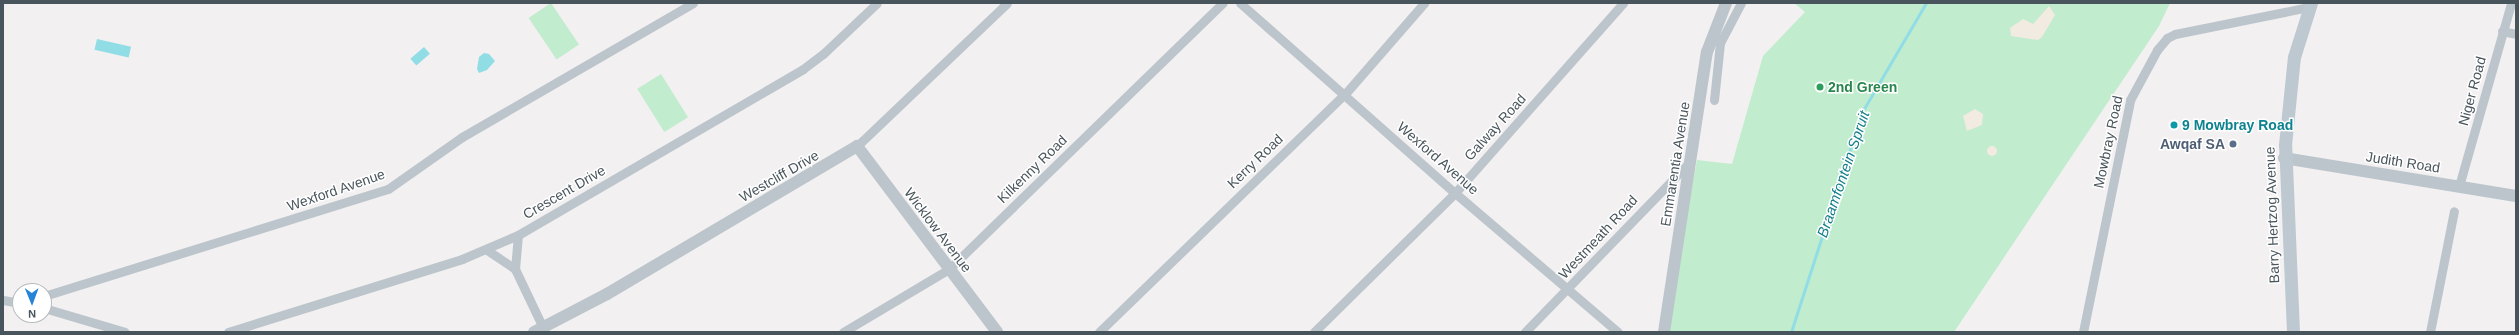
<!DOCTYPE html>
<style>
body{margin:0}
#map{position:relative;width:2519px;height:335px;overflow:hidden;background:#f2f0f0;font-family:Helvetica,sans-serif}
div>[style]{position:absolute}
.green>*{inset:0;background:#c1ecce;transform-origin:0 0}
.sand>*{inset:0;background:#f2ebe2}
.round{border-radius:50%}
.water>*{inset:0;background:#91dde6;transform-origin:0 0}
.stream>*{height:3px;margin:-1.5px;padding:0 1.5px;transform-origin:1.5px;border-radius:1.5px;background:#91dde6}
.minor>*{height:9px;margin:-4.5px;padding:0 4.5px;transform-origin:4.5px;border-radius:4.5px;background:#bcc5cc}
.tertiary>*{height:12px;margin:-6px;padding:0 6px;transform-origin:6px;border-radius:6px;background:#bcc5cc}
.secondary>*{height:13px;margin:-6.5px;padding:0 6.5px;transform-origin:6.5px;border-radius:6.5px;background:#bdc8d0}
.dots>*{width:11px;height:11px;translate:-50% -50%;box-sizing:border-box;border:2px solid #fff;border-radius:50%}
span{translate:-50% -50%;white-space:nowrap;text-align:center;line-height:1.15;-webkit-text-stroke:3px #fff;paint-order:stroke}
.leisure-label{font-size:14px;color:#27864d;font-weight:700}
.left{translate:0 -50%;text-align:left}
.street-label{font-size:14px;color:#49555c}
.culture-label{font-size:14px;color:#0d838f;font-weight:700}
.service-label{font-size:14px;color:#4e5e75;font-weight:700}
.right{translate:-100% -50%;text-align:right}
.water-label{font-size:15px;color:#157f8c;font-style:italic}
.frame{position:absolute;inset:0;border:4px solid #49555c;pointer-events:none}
.north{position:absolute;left:12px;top:283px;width:40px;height:40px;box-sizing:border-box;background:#fff;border:1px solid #b6bbbe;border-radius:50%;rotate:179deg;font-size:11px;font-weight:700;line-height:16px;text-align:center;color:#49555c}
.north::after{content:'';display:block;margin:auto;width:14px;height:18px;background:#2584d7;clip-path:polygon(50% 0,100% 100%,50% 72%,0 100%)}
</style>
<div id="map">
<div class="green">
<div style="left:551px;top:3px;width:50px;height:27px;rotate:56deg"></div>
<div style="clip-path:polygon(1794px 3px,2170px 3px,2159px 26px,1954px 332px,1665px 332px,1697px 160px,1732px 164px,1763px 56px,1805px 12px)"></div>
<div style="left:661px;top:74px;width:51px;height:28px;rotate:58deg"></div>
</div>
<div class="sand">
<div style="clip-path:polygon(2049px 6px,2055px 15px,2042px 37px,2038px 40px,2011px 36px,2010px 28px,2023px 19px,2033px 24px)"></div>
<div style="clip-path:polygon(1975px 109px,1983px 114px,1982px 125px,1967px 131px,1963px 116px)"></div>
<div class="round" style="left:1987px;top:146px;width:10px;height:10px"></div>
</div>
<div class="water">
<div style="left:97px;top:39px;width:35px;height:11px;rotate:13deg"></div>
<div style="left:424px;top:47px;width:9px;height:18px;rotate:49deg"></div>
<div style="clip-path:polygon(484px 53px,489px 54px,495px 61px,487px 70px,479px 73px,477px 69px,479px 57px)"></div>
</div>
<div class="stream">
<div style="left:1791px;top:332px;width:231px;rotate:-72.1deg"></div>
<div style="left:1862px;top:112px;width:126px;rotate:-59.6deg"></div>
</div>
<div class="minor">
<div style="left:1240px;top:3px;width:287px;rotate:41.5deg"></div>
<div style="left:1455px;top:193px;width:214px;rotate:40.5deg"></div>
<div style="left:2502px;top:31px;width:14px;rotate:12deg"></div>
<div style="left:1714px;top:100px;width:57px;rotate:-84deg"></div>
<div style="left:1720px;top:43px;width:45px;rotate:-62.3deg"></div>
<div style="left:857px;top:146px;width:207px;rotate:-43.6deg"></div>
<div style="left:2459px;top:186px;width:190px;rotate:-74.1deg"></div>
<div style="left:487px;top:250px;width:34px;rotate:34deg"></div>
<div style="left:515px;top:269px;width:70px;rotate:64.5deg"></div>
<div style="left:515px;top:269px;width:34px;rotate:-85deg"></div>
<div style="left:44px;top:296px;width:360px;rotate:-17.3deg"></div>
<div style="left:388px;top:189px;width:90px;rotate:-35.1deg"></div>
<div style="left:462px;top:137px;width:267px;rotate:-30.1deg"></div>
<div style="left:3px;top:300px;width:17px;rotate:10deg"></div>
<div style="left:44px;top:308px;width:84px;rotate:16.5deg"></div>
<div style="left:228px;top:332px;width:245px;rotate:-17.3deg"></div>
<div style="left:462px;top:259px;width:61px;rotate:-23.2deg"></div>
<div style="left:518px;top:235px;width:330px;rotate:-30.2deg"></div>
<div style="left:803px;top:69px;width:25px;rotate:-37deg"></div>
<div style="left:823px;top:54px;width:74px;rotate:-43.4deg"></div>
<div style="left:843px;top:332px;width:123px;rotate:-30.7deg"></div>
<div style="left:949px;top:269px;width:382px;rotate:-44.2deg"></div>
<div style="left:1099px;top:332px;width:342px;rotate:-44.1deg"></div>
<div style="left:1345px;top:94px;width:121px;rotate:-49deg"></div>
<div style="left:1314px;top:332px;width:198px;rotate:-44.6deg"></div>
<div style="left:1455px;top:193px;width:254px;rotate:-48.5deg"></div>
<div style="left:1525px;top:332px;width:238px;rotate:-45.9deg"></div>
<div style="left:2083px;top:332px;width:237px;rotate:-78.5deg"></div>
<div style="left:2130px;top:100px;width:57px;rotate:-61.6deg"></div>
<div style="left:2157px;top:50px;width:16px;rotate:-50deg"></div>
<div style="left:2167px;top:38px;width:9px;rotate:-27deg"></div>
<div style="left:2175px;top:34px;width:137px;rotate:-11.4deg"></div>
<div style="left:2430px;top:332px;width:123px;rotate:-78.8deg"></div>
</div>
<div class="tertiary">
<div style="left:2284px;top:158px;width:235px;rotate:9.3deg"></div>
<div style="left:534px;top:332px;width:82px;rotate:-27.5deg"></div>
<div style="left:607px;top:294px;width:291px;rotate:-30.6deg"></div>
<div style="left:857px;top:146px;width:233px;rotate:53deg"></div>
<div style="left:1664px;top:332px;width:283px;rotate:-81.3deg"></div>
<div style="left:1707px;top:52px;width:53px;rotate:-68.8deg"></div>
</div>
<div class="secondary">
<div style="left:2293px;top:332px;width:187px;rotate:-92.4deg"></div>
<div style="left:2285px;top:145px;width:88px;rotate:-84.2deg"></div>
<div style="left:2294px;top:57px;width:57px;rotate:-72.5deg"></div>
</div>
<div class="dots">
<div style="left:1820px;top:87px;background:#2e9e5b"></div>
<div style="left:2174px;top:125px;background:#0f9aa8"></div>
<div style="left:2233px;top:144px;background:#5c6f8a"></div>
</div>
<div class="leisure-label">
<span class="left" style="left:1828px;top:87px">2nd Green</span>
</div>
<div class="street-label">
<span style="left:2472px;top:91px;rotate:-75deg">Niger Road</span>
<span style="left:1495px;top:127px;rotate:-48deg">Galway Road</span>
<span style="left:2108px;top:142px;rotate:-78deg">Mowbray Road</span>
<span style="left:1438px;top:158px;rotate:41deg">Wexford Avenue</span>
<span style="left:1255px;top:161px;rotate:-44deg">Kerry Road</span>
<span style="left:2403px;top:162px;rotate:9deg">Judith Road</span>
<span style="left:1675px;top:164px;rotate:-81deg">Emmarentia Avenue</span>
<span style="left:1032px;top:169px;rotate:-44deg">Kilkenny Road</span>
<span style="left:779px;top:176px;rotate:-30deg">Westcliff Drive</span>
<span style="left:336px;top:190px;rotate:-19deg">Wexford Avenue</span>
<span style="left:564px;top:192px;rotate:-30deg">Crescent Drive</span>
<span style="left:2272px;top:215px;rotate:-92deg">Barry Hertzog Avenue</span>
<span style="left:938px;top:230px;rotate:53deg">Wicklow Avenue</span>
<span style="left:1598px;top:237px;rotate:-47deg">Westmeath Road</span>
</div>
<div class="culture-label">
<span class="left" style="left:2182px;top:125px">9 Mowbray Road</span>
</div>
<div class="service-label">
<span class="right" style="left:2225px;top:144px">Awqaf SA</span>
</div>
<div class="water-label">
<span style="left:1843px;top:174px;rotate:-71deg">Braamfontein Spruit</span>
</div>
<div class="frame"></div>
<div class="north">N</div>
</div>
